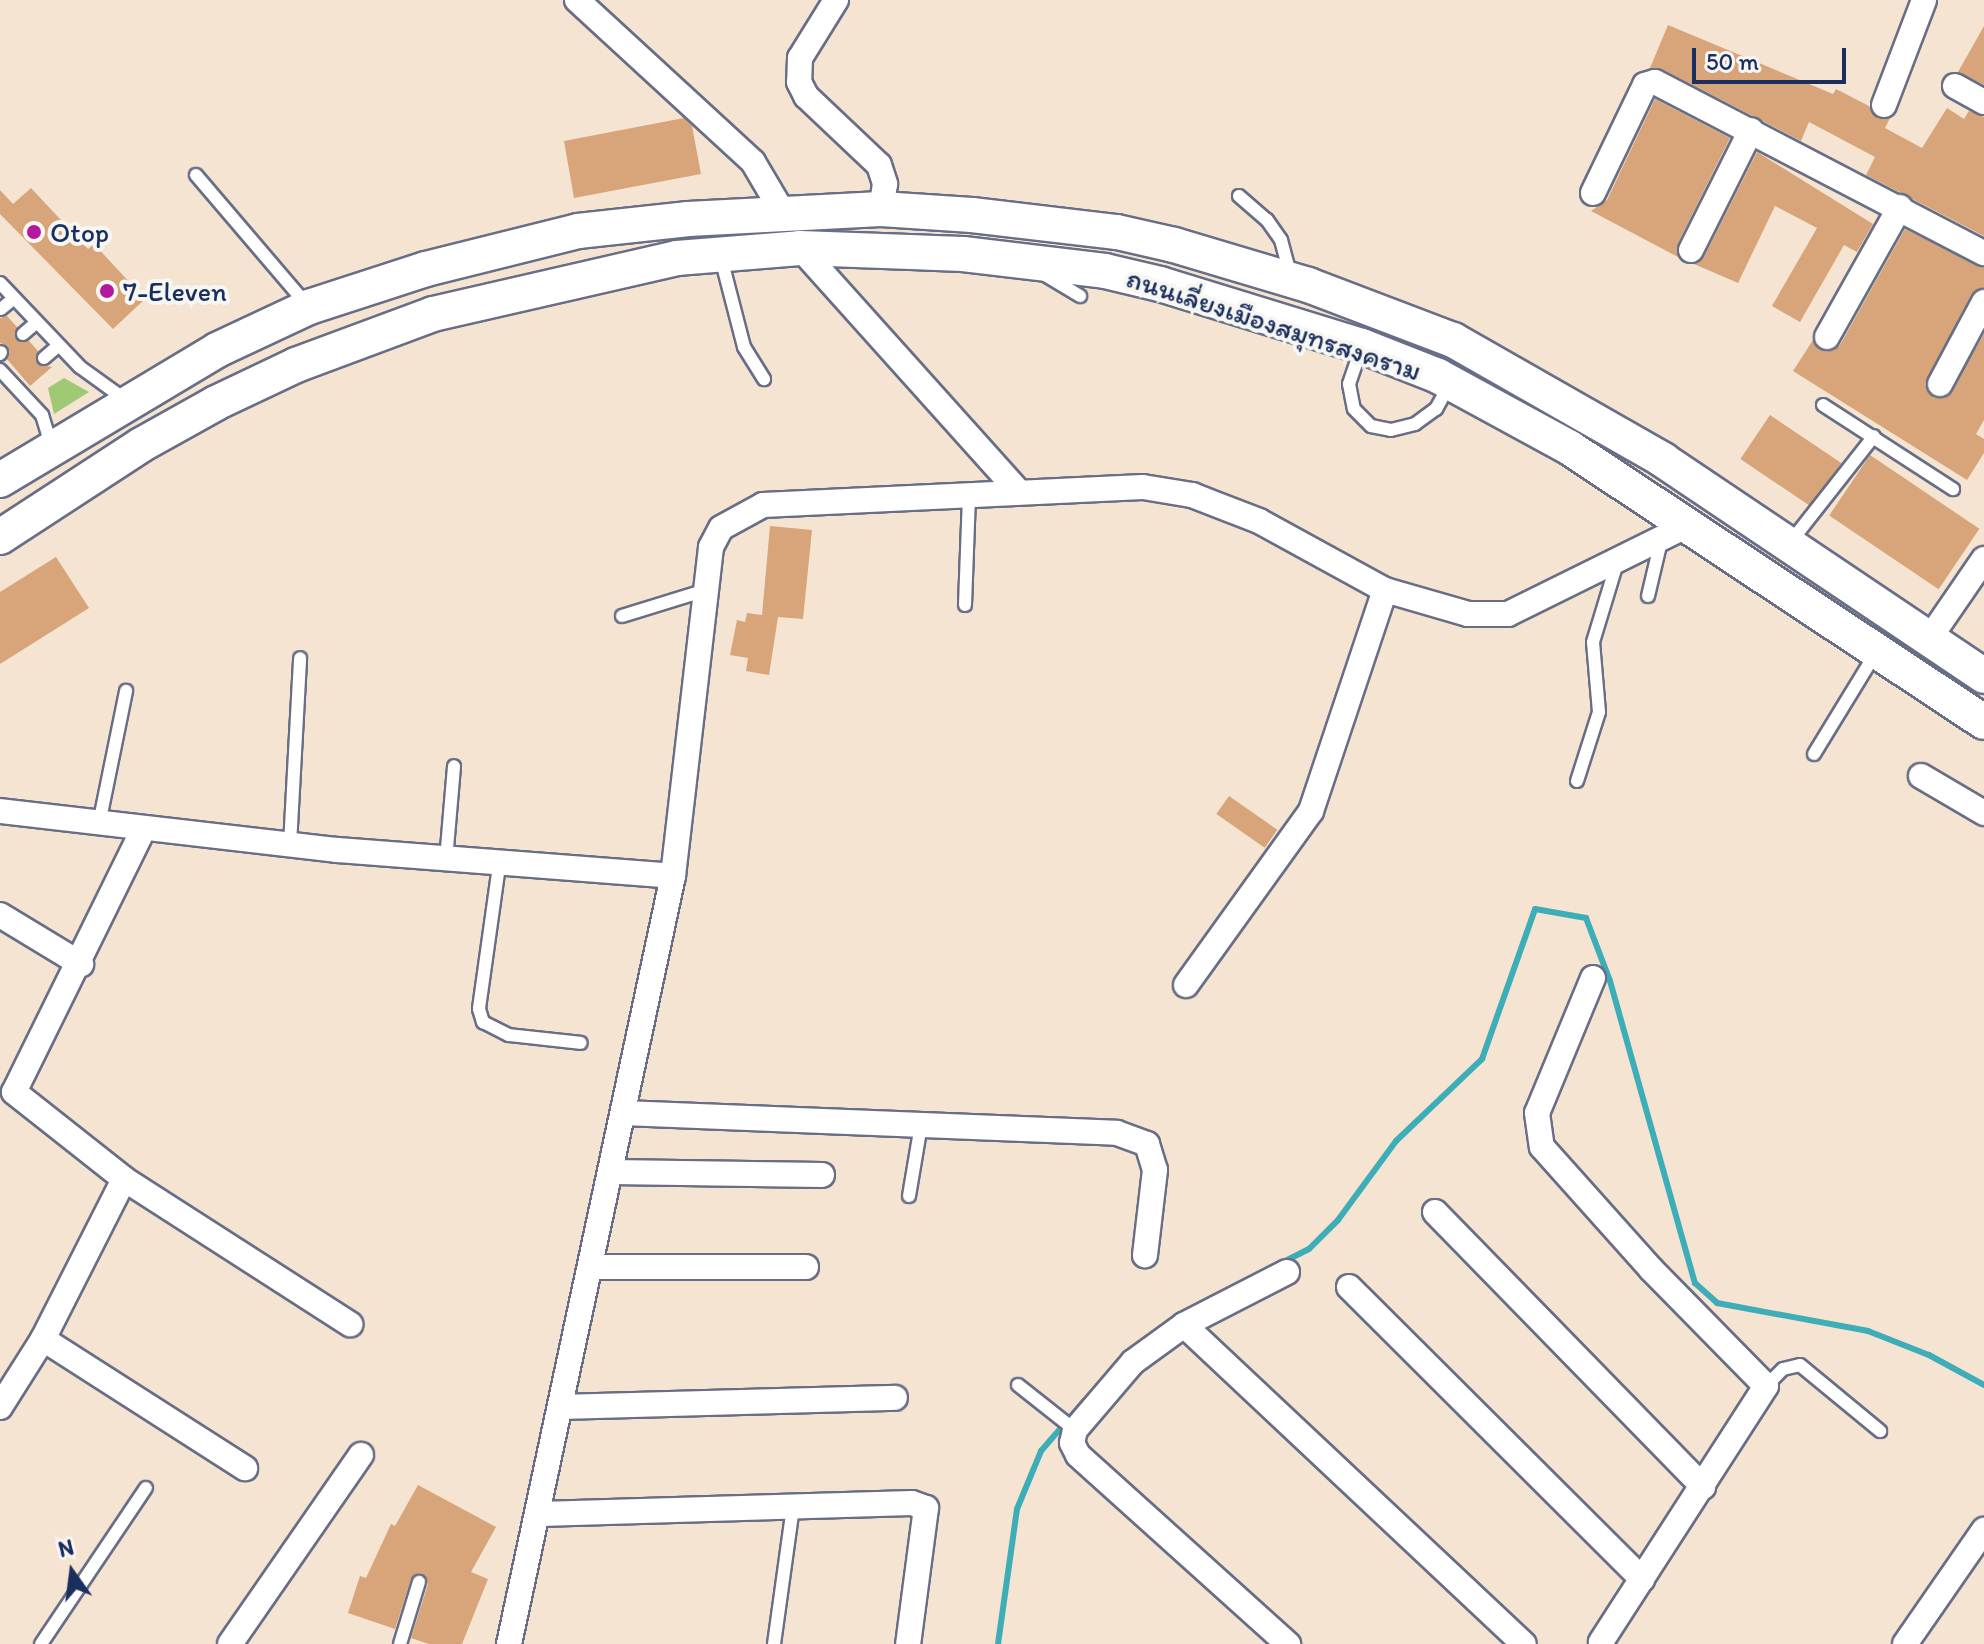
<!DOCTYPE html>
<meta charset="utf-8">
<style>
body{margin:0}
#map{position:relative;width:1984px;height:1644px;overflow:hidden;background:#f5e4d1;font-family:Itim,"Playpen Sans Thai",sans-serif}
div>[style]{position:absolute}
.green>*{inset:0;background:#9fc975}
.stream>*{height:6px;margin:-3px;padding:0 3px;transform-origin:3px;border-radius:3px;background:#3dadb8}
.building>*{inset:0;background:#d7a579;transform-origin:0 0}
.roads{filter:drop-shadow(2px 0 #676e86) drop-shadow(-2px 0 #676e86) drop-shadow(0 2px #676e86) drop-shadow(0 -2px #676e86)}
.lane>*{height:12px;margin:-6px;padding:0 6px;transform-origin:6px;border-radius:6px;background:#fff}
.street>*{height:24px;margin:-12px;padding:0 12px;transform-origin:12px;border-radius:12px;background:#fff}
.secondary>*{height:34px;margin:-17px;padding:0 17px;transform-origin:17px;border-radius:17px;background:#fff}
.dots>*{width:22px;height:22px;translate:-50% -50%;box-sizing:border-box;border:4px solid #f6f6f2;border-radius:50%}
span{translate:-50% -50%;white-space:nowrap;text-align:center;line-height:1.15;-webkit-text-stroke:8px #f6f6f2;paint-order:stroke}
.poi-label{font-size:28px;color:#1b2f5e}
.left{translate:0 -50%;text-align:left}
.street-label{font-size:28px;color:#1b2f5e}
.north{position:absolute;left:32px;top:1532px;width:80px;height:80px;-webkit-text-stroke:6px #f6f6f2;paint-order:stroke;rotate:346deg;font-size:22px;font-weight:700;line-height:32px;text-align:center;color:#1b2f5e}
.north::after{content:'';display:block;margin:auto;width:28px;height:36px;background:#1b2f5e;clip-path:polygon(50% 0,100% 100%,50% 72%,0 100%)}
.scale{position:absolute;left:1692px;top:48px;width:154px;height:36px;box-sizing:border-box;border:4px solid #1b2f5e;border-top:0;padding-left:10px;font-size:24px;line-height:28px;white-space:nowrap;color:#1b2f5e;-webkit-text-stroke:6px #f6f6f2;paint-order:stroke}
</style>
<div id="map">
<div class="green">
<div style="clip-path:polygon(64px 378px,89px 392px,54px 414px,48px 388px)"></div>
</div>
<div class="stream">
<div style="left:1200px;top:1304px;width:122px;rotate:-26.8deg"></div>
<div style="left:1309px;top:1249px;width:41px;rotate:-45deg"></div>
<div style="left:1338px;top:1220px;width:98px;rotate:-53.7deg"></div>
<div style="left:1396px;top:1141px;width:119px;rotate:-43.6deg"></div>
<div style="left:1482px;top:1059px;width:159px;rotate:-70.5deg"></div>
<div style="left:1535px;top:909px;width:52px;rotate:10deg"></div>
<div style="left:1586px;top:918px;width:67px;rotate:69.1deg"></div>
<div style="left:1610px;top:981px;width:314px;rotate:74.3deg"></div>
<div style="left:1695px;top:1283px;width:30px;rotate:42deg"></div>
<div style="left:1717px;top:1303px;width:154px;rotate:10.5deg"></div>
<div style="left:1868px;top:1331px;width:66px;rotate:21.5deg"></div>
<div style="left:1929px;top:1355px;width:63px;rotate:28.6deg"></div>
<div style="left:998px;top:1644px;width:136px;rotate:-82deg"></div>
<div style="left:1017px;top:1509px;width:63px;rotate:-67.5deg"></div>
<div style="left:1041px;top:1451px;width:67px;rotate:-49.2deg"></div>
</div>
<div class="building">
<div style="clip-path:polygon(1668px 25px,1833px 94px,1836px 89px,1869px 106px,1878px 119px,1890px 118px,1885px 128px,1922px 148px,1947px 108px,1964px 119px,1969px 111px,1984px 117px,1984px 236px,1866px 175px,1875px 157px,1809px 122px,1801px 141px,1662px 69px,1650px 68px)"></div>
<div style="clip-path:polygon(1984px 26px,1984px 85px,1958px 72px)"></div>
<div style="clip-path:polygon(1655px 99px,1730px 138px,1678px 243px,1678px 257px,1591px 211px,1607px 200px)"></div>
<div style="clip-path:polygon(684px 118px,692px 126px,701px 174px,574px 198px,564px 141px)"></div>
<div style="clip-path:polygon(1757px 152px,1873px 224px,1857px 252px,1844px 245px,1800px 322px,1772px 306px,1817px 228px,1775px 206px,1738px 283px,1694px 264px,1704px 257px)"></div>
<div style="clip-path:polygon(31px 188px,88px 249px,94px 244px,145px 299px,113px 329px,0 214px,0 190px,13px 204px)"></div>
<div style="clip-path:polygon(1905px 229px,1984px 268px,1984px 287px,1971px 295px,1925px 384px,1934px 398px,1948px 396px,1984px 334px,1984px 420px,1976px 434px,1984px 439px,1984px 453px,1967px 480px,1793px 371px,1813px 340px,1826px 352px,1840px 345px)"></div>
<div style="clip-path:polygon(7px 316px,17px 327px,17px 340px,29px 341px,38px 351px,38px 364px,52px 367px,30px 386px,7px 359px,8px 346px,0 343px,0 318px)"></div>
<div style="left:1770px;top:415px;width:86px;height:53px;rotate:34deg"></div>
<div style="left:1870px;top:455px;width:132px;height:73px;rotate:34deg"></div>
<div style="clip-path:polygon(770px 526px,812px 530px,803px 619px,778px 617px,769px 675px,746px 671px,748px 658px,730px 655px,737px 620px,745px 622px,747px 613px,762px 615px)"></div>
<div style="clip-path:polygon(56px 557px,89px 608px,0 664px,0 592px)"></div>
<div style="left:1229px;top:796px;width:59px;height:22px;rotate:35deg"></div>
<div style="clip-path:polygon(418px 1485px,496px 1527px,471px 1572px,488px 1579px,462px 1644px,429px 1644px,411px 1638px,428px 1584px,421px 1573px,411px 1579px,395px 1629px,348px 1613px,360px 1576px,366px 1578px,391px 1524px,395px 1526px)"></div>
</div>
<div class="roads">
<div class="lane">
<div style="left:196px;top:175px;width:170px;rotate:49.5deg"></div>
<div style="left:1239px;top:196px;width:37px;rotate:41deg"></div>
<div style="left:1267px;top:220px;width:24px;rotate:55deg"></div>
<div style="left:1281px;top:240px;width:35px;rotate:75deg"></div>
<div style="left:721px;top:258px;width:92px;rotate:75.5deg"></div>
<div style="left:744px;top:347px;width:38px;rotate:58deg"></div>
<div style="left:1045px;top:275px;width:41px;rotate:31deg"></div>
<div style="left:0;top:283px;width:116px;rotate:46.4deg"></div>
<div style="left:80px;top:367px;width:57px;rotate:35.7deg"></div>
<div style="left:1px;top:309px;width:17px;rotate:-40deg"></div>
<div style="left:23px;top:334px;width:18px;rotate:-41deg"></div>
<div style="left:1361px;top:349px;width:37px;rotate:109deg"></div>
<div style="left:1349px;top:384px;width:25px;rotate:79deg"></div>
<div style="left:1354px;top:409px;width:24px;rotate:45deg"></div>
<div style="left:1371px;top:426px;width:20px;rotate:11deg"></div>
<div style="left:1391px;top:430px;width:25px;rotate:-14deg"></div>
<div style="left:1415px;top:424px;width:26px;rotate:-36deg"></div>
<div style="left:1436px;top:409px;width:29px;rotate:-61deg"></div>
<div style="left:0;top:354px;width:2px;rotate:-63deg"></div>
<div style="left:44px;top:358px;width:18px;rotate:-41deg"></div>
<div style="left:0;top:370px;width:62px;rotate:47deg"></div>
<div style="left:42px;top:415px;width:34px;rotate:73deg"></div>
<div style="left:1823px;top:405px;width:155px;rotate:32.9deg"></div>
<div style="left:1789px;top:544px;width:137px;rotate:-51.8deg"></div>
<div style="left:1648px;top:596px;width:57px;rotate:-76.7deg"></div>
<div style="left:965px;top:605px;width:110px;rotate:-87.9deg"></div>
<div style="left:622px;top:616px;width:88px;rotate:-17.2deg"></div>
<div style="left:1814px;top:754px;width:117px;rotate:-58.6deg"></div>
<div style="left:1577px;top:781px;width:72px;rotate:-72.3deg"></div>
<div style="left:1599px;top:712px;width:70px;rotate:-94.9deg"></div>
<div style="left:1593px;top:642px;width:83px;rotate:-73.1deg"></div>
<div style="left:99px;top:824px;width:136px;rotate:-78.5deg"></div>
<div style="left:290px;top:845px;width:187px;rotate:-86.9deg"></div>
<div style="left:446px;top:860px;width:94px;rotate:-85.1deg"></div>
<div style="left:499px;top:866px;width:144px;rotate:98deg"></div>
<div style="left:479px;top:1009px;width:14px;rotate:73deg"></div>
<div style="left:483px;top:1022px;width:29px;rotate:27deg"></div>
<div style="left:509px;top:1035px;width:72px;rotate:6.3deg"></div>
<div style="left:909px;top:1196px;width:72px;rotate:-80.4deg"></div>
<div style="left:1018px;top:1385px;width:73px;rotate:38.3deg"></div>
<div style="left:1766px;top:1386px;width:24px;rotate:-45deg"></div>
<div style="left:1783px;top:1369px;width:17px;rotate:-13deg"></div>
<div style="left:1800px;top:1365px;width:104px;rotate:39.5deg"></div>
<div style="left:41px;top:1644px;width:188px;rotate:-56.1deg"></div>
<div style="left:400px;top:1644px;width:65px;rotate:-73deg"></div>
<div style="left:774px;top:1644px;width:138px;rotate:-82.1deg"></div>
</div>
<div class="street">
<div style="left:577px;top:0;width:239px;rotate:42.6deg"></div>
<div style="left:753px;top:162px;width:57px;rotate:59.4deg"></div>
<div style="left:836px;top:0;width:68px;rotate:121.8deg"></div>
<div style="left:800px;top:58px;width:24px;rotate:92deg"></div>
<div style="left:799px;top:82px;width:16px;rotate:63deg"></div>
<div style="left:806px;top:96px;width:100px;rotate:43.4deg"></div>
<div style="left:879px;top:165px;width:20px;rotate:72deg"></div>
<div style="left:885px;top:184px;width:25px;rotate:99deg"></div>
<div style="left:1955px;top:86px;width:33px;rotate:29deg"></div>
<div style="left:1884px;top:105px;width:112px;rotate:-69.1deg"></div>
<div style="left:1593px;top:193px;width:120px;rotate:-64.3deg"></div>
<div style="left:1645px;top:85px;width:10px;rotate:-17deg"></div>
<div style="left:1655px;top:82px;width:371px;rotate:27.5deg"></div>
<div style="left:800px;top:248px;width:328px;rotate:48.1deg"></div>
<div style="left:1691px;top:250px;width:134px;rotate:-63.4deg"></div>
<div style="left:1827px;top:337px;width:149px;rotate:-60.7deg"></div>
<div style="left:1940px;top:384px;width:93px;rotate:-61.8deg"></div>
<div style="left:1929px;top:639px;width:97px;rotate:-55.5deg"></div>
<div style="left:1921px;top:776px;width:73px;rotate:30.4deg"></div>
<div style="left:0;top:811px;width:339px;rotate:6.6deg"></div>
<div style="left:337px;top:850px;width:337px;rotate:4.4deg"></div>
<div style="left:143px;top:830px;width:292px;rotate:116.2deg"></div>
<div style="left:14px;top:1092px;width:140px;rotate:38.3deg"></div>
<div style="left:124px;top:1179px;width:269px;rotate:32.7deg"></div>
<div style="left:0;top:915px;width:95px;rotate:31.2deg"></div>
<div style="left:1593px;top:978px;width:146px;rotate:112.5deg"></div>
<div style="left:1537px;top:1113px;width:34px;rotate:82deg"></div>
<div style="left:1542px;top:1147px;width:164px;rotate:48.2deg"></div>
<div style="left:1651px;top:1269px;width:164px;rotate:45.5deg"></div>
<div style="left:1766px;top:1386px;width:305px;rotate:122.8deg"></div>
<div style="left:1186px;top:985px;width:214px;rotate:-54.3deg"></div>
<div style="left:1311px;top:811px;width:233px;rotate:-71.5deg"></div>
<div style="left:623px;top:1113px;width:494px;rotate:2.3deg"></div>
<div style="left:1117px;top:1133px;width:32px;rotate:20deg"></div>
<div style="left:1147px;top:1144px;width:27px;rotate:73deg"></div>
<div style="left:1155px;top:1170px;width:86px;rotate:96.7deg"></div>
<div style="left:611px;top:1172px;width:211px;rotate:0.8deg"></div>
<div style="left:1435px;top:1212px;width:384px;rotate:45.7deg"></div>
<div style="left:591px;top:1267px;width:215px"></div>
<div style="left:1287px;top:1272px;width:116px;rotate:152.8deg"></div>
<div style="left:1184px;top:1325px;width:63px;rotate:144deg"></div>
<div style="left:1133px;top:1362px;width:89px;rotate:130.5deg"></div>
<div style="left:1075px;top:1430px;width:13px;rotate:103deg"></div>
<div style="left:1072px;top:1443px;width:13px;rotate:63deg"></div>
<div style="left:1078px;top:1455px;width:283px;rotate:42deg"></div>
<div style="left:1349px;top:1287px;width:414px;rotate:44.9deg"></div>
<div style="left:1184px;top:1325px;width:466px;rotate:43.2deg"></div>
<div style="left:43px;top:1339px;width:240px;rotate:32.6deg"></div>
<div style="left:0;top:1407px;width:80px;rotate:-57.7deg"></div>
<div style="left:43px;top:1339px;width:179px;rotate:-63.1deg"></div>
<div style="left:563px;top:1407px;width:332px;rotate:-1.6deg"></div>
<div style="left:540px;top:1514px;width:372px;rotate:-1.7deg"></div>
<div style="left:912px;top:1503px;width:15px;rotate:20deg"></div>
<div style="left:926px;top:1508px;width:137px;rotate:97.5deg"></div>
<div style="left:230px;top:1644px;width:230px;rotate:-55.3deg"></div>
<div style="left:509px;top:1644px;width:785px;rotate:-77.95deg"></div>
<div style="left:673px;top:876px;width:331px;rotate:-83.4deg"></div>
<div style="left:711px;top:547px;width:21px;rotate:-62deg"></div>
<div style="left:721px;top:528px;width:48px;rotate:-28.7deg"></div>
<div style="left:763px;top:505px;width:380px;rotate:-2.7deg"></div>
<div style="left:1143px;top:487px;width:50px;rotate:9.3deg"></div>
<div style="left:1192px;top:495px;width:72px;rotate:21.2deg"></div>
<div style="left:1259px;top:521px;width:144px;rotate:28.7deg"></div>
<div style="left:1385px;top:590px;width:86px;rotate:16.1deg"></div>
<div style="left:1468px;top:614px;width:40px"></div>
<div style="left:1508px;top:614px;width:201px;rotate:-26.3deg"></div>
<div style="left:1905px;top:1644px;width:139px;rotate:-55.3deg"></div>
</div>
<div class="secondary">
<div style="left:0;top:480px;width:253px;rotate:-30.9deg"></div>
<div style="left:217px;top:350px;width:102px;rotate:-25.1deg"></div>
<div style="left:309px;top:307px;width:123px;rotate:-18deg"></div>
<div style="left:426px;top:269px;width:157px;rotate:-14deg"></div>
<div style="left:578px;top:231px;width:111px;rotate:-6.2deg"></div>
<div style="left:688px;top:219px;width:193px;rotate:-3deg"></div>
<div style="left:881px;top:209px;width:91px;rotate:3.8deg"></div>
<div style="left:972px;top:215px;width:146px;rotate:6.7deg"></div>
<div style="left:1117px;top:232px;width:58px;rotate:12.8deg"></div>
<div style="left:1174px;top:245px;width:140px;rotate:16.6deg"></div>
<div style="left:1308px;top:285px;width:155px;rotate:20.8deg"></div>
<div style="left:1453px;top:340px;width:242px;rotate:29.7deg"></div>
<div style="left:1663px;top:460px;width:387px;rotate:33.9deg"></div>
<div style="left:0;top:537px;width:168px;rotate:-33.1deg"></div>
<div style="left:141px;top:445px;width:86px;rotate:-29.2deg"></div>
<div style="left:216px;top:403px;width:89px;rotate:-25.4deg"></div>
<div style="left:296px;top:365px;width:146px;rotate:-20.4deg"></div>
<div style="left:433px;top:314px;width:250px;rotate:-12.9deg"></div>
<div style="left:677px;top:258px;width:123px;rotate:-4.6deg"></div>
<div style="left:800px;top:248px;width:163px;rotate:2.1deg"></div>
<div style="left:963px;top:254px;width:143px;rotate:6.8deg"></div>
<div style="left:1105px;top:271px;width:57px;rotate:13.3deg"></div>
<div style="left:1160px;top:284px;width:211px;rotate:17.1deg"></div>
<div style="left:1362px;top:346px;width:82px;rotate:21.5deg"></div>
<div style="left:1438px;top:376px;width:150px;rotate:28.6deg"></div>
<div style="left:1570px;top:448px;width:496px;rotate:33.5deg"></div>
</div>
</div>
<div class="dots">
<div style="left:34px;top:232px;background:#b5179e"></div>
<div style="left:107px;top:291px;background:#b5179e"></div>
</div>
<div class="poi-label">
<span class="left" style="left:50px;top:232px">Otop</span>
<span class="left" style="left:123px;top:291px">7-Eleven</span>
</div>
<div class="street-label">
<span style="left:1274px;top:324px;rotate:18deg">ถนนเลี่ยงเมืองสมุทรสงคราม</span>
</div>
<div class="north">N</div>
<div class="scale">50 m</div>
</div>
